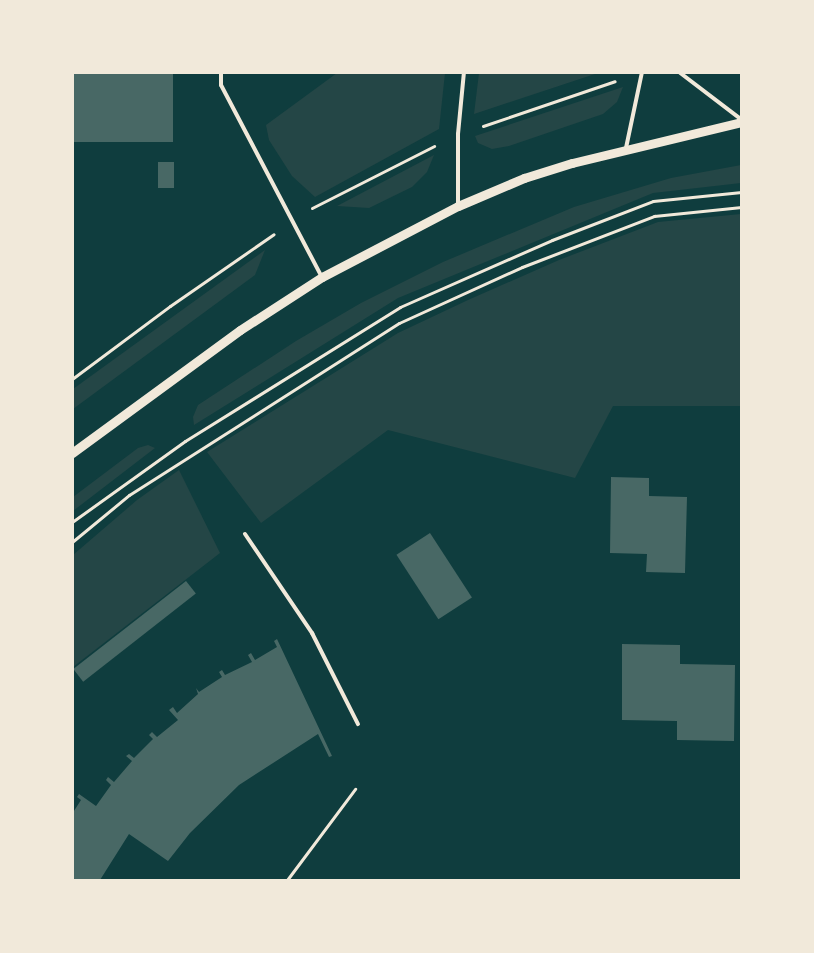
<!DOCTYPE html>
<style>
body{margin:0}
#map{position:relative;width:814px;height:953px;overflow:hidden;background:#0f3d3e;font-family:"Archivo Narrow",sans-serif}
div>[style]{position:absolute}
.green>*{inset:0;background:#244646}
.building>*{inset:0;background:#486865;transform-origin:0 0}
.path>*{height:3px;margin:-1.5px;padding:0 1.5px;transform-origin:1.5px;border-radius:1.5px;background:#f1e9da}
.service>*{height:4px;margin:-2px;padding:0 2px;transform-origin:2px;border-radius:2px;background:#f1e9da}
.tertiary>*{height:9px;margin:-4.5px;padding:0 4.5px;transform-origin:4.5px;border-radius:4.5px;background:#f1e9da}
span{translate:-50% -50%;white-space:nowrap;text-align:center;line-height:1.15;-webkit-text-stroke:4.5px #f1e9da;paint-order:stroke}
.frame{position:absolute;inset:0;border:74px solid #f1e9da;pointer-events:none}
</style>
<div id="map">
<div class="green">
<div style="clip-path:polygon(337px 73px,445px 73px,439px 129px,315px 197px,292px 176px,269px 140px,266px 125px)"></div>
<div style="clip-path:polygon(479px 73px,479px 72px,598px 73px,474px 114px)"></div>
<div style="clip-path:polygon(623px 87px,617px 102px,603px 114px,509px 146px,492px 149px,478px 143px,475px 136px)"></div>
<div style="clip-path:polygon(434px 155px,427px 172px,412px 187px,369px 208px,337px 206px)"></div>
<div style="clip-path:polygon(741px 165px,741px 183px,653px 193px,398px 298px,194px 425px,193px 417px,198px 405px,296px 341px,361px 303px,443px 262px,574px 207px,671px 178px)"></div>
<div style="clip-path:polygon(741px 214px,741px 406px,613px 406px,575px 478px,388px 430px,261px 523px,207px 452px,398px 333px,468px 300px,559px 260px,658px 222px)"></div>
<div style="clip-path:polygon(265px 250px,255px 275px,73px 409px,73px 389px)"></div>
<div style="clip-path:polygon(148px 445px,155px 448px,73px 511px,73px 497px,138px 448px)"></div>
<div style="clip-path:polygon(179px 470px,220px 553px,73px 667px,73px 555px,137px 500px)"></div>
</div>
<div class="building">
<div style="left:72px;top:72px;width:101px;height:70px"></div>
<div style="left:158px;top:162px;width:16px;height:26px"></div>
<div style="clip-path:polygon(611px 477px,649px 478px,649px 496px,687px 497px,685px 573px,646px 572px,647px 554px,610px 553px)"></div>
<div style="left:430px;top:533px;width:77px;height:40px;rotate:57deg"></div>
<div style="left:186px;top:581px;width:16px;height:143px;rotate:52deg"></div>
<div style="clip-path:polygon(277px 639px,332px 756px,329px 757px,318px 734px,239px 785px,190px 833px,168px 861px,129px 834px,100px 880px,72px 880px,72px 814px,81px 800px,77px 797px,79px 794px,96px 806px,111px 785px,106px 780px,108px 777px,114px 782px,132px 761px,126px 756px,129px 754px,134px 758px,153px 739px,149px 735px,152px 732px,157px 737px,178px 720px,169px 710px,173px 707px,177px 713px,198px 694px,196px 688px,199px 692px,222px 677px,219px 672px,222px 670px,225px 675px,252px 662px,248px 655px,251px 653px,255px 660px,277px 647px,274px 641px)"></div>
<div style="clip-path:polygon(622px 644px,680px 645px,680px 664px,735px 665px,734px 741px,677px 740px,677px 721px,622px 720px)"></div>
</div>
<div class="path">
<div style="left:483px;top:126px;width:139px;rotate:-18.8deg"></div>
<div style="left:312px;top:208px;width:137px;rotate:-26.9deg"></div>
<div style="left:72px;top:379px;width:122px;rotate:-36.7deg"></div>
<div style="left:170px;top:306px;width:126px;rotate:-34.7deg"></div>
<div style="left:72px;top:522px;width:139px;rotate:-35.6deg"></div>
<div style="left:185px;top:441px;width:253px;rotate:-31.9deg"></div>
<div style="left:400px;top:307px;width:166px;rotate:-23.8deg"></div>
<div style="left:552px;top:240px;width:108px;rotate:-21.1deg"></div>
<div style="left:653px;top:201px;width:89px;rotate:-5.8deg"></div>
<div style="left:72px;top:542px;width:74px;rotate:-39.5deg"></div>
<div style="left:129px;top:495px;width:320px;rotate:-32.5deg"></div>
<div style="left:399px;top:323px;width:135px;rotate:-24.5deg"></div>
<div style="left:522px;top:267px;width:142px;rotate:-21.1deg"></div>
<div style="left:654px;top:216px;width:88px;rotate:-5.8deg"></div>
<div style="left:287px;top:880px;width:114px;rotate:-53.2deg"></div>
</div>
<div class="service">
<div style="left:221px;top:72px;width:13px;rotate:90deg"></div>
<div style="left:221px;top:85px;width:217px;rotate:62.3deg"></div>
<div style="left:679px;top:72px;width:79px;rotate:37.3deg"></div>
<div style="left:626px;top:148px;width:78px;rotate:-78.1deg"></div>
<div style="left:458px;top:205px;width:71px;rotate:-90deg"></div>
<div style="left:458px;top:134px;width:62px;rotate:-84.5deg"></div>
<div style="left:245px;top:534px;width:120px;rotate:55.9deg"></div>
<div style="left:312px;top:633px;width:102px;rotate:63.2deg"></div>
</div>
<div class="tertiary">
<div style="left:72px;top:453px;width:208px;rotate:-36.2deg"></div>
<div style="left:240px;top:330px;width:98px;rotate:-32.9deg"></div>
<div style="left:322px;top:277px;width:153px;rotate:-27.6deg"></div>
<div style="left:458px;top:206px;width:72px;rotate:-23deg"></div>
<div style="left:524px;top:178px;width:50px;rotate:-17.4deg"></div>
<div style="left:572px;top:163px;width:175px;rotate:-13.6deg"></div>
</div>
<div class="frame"></div>
</div>
